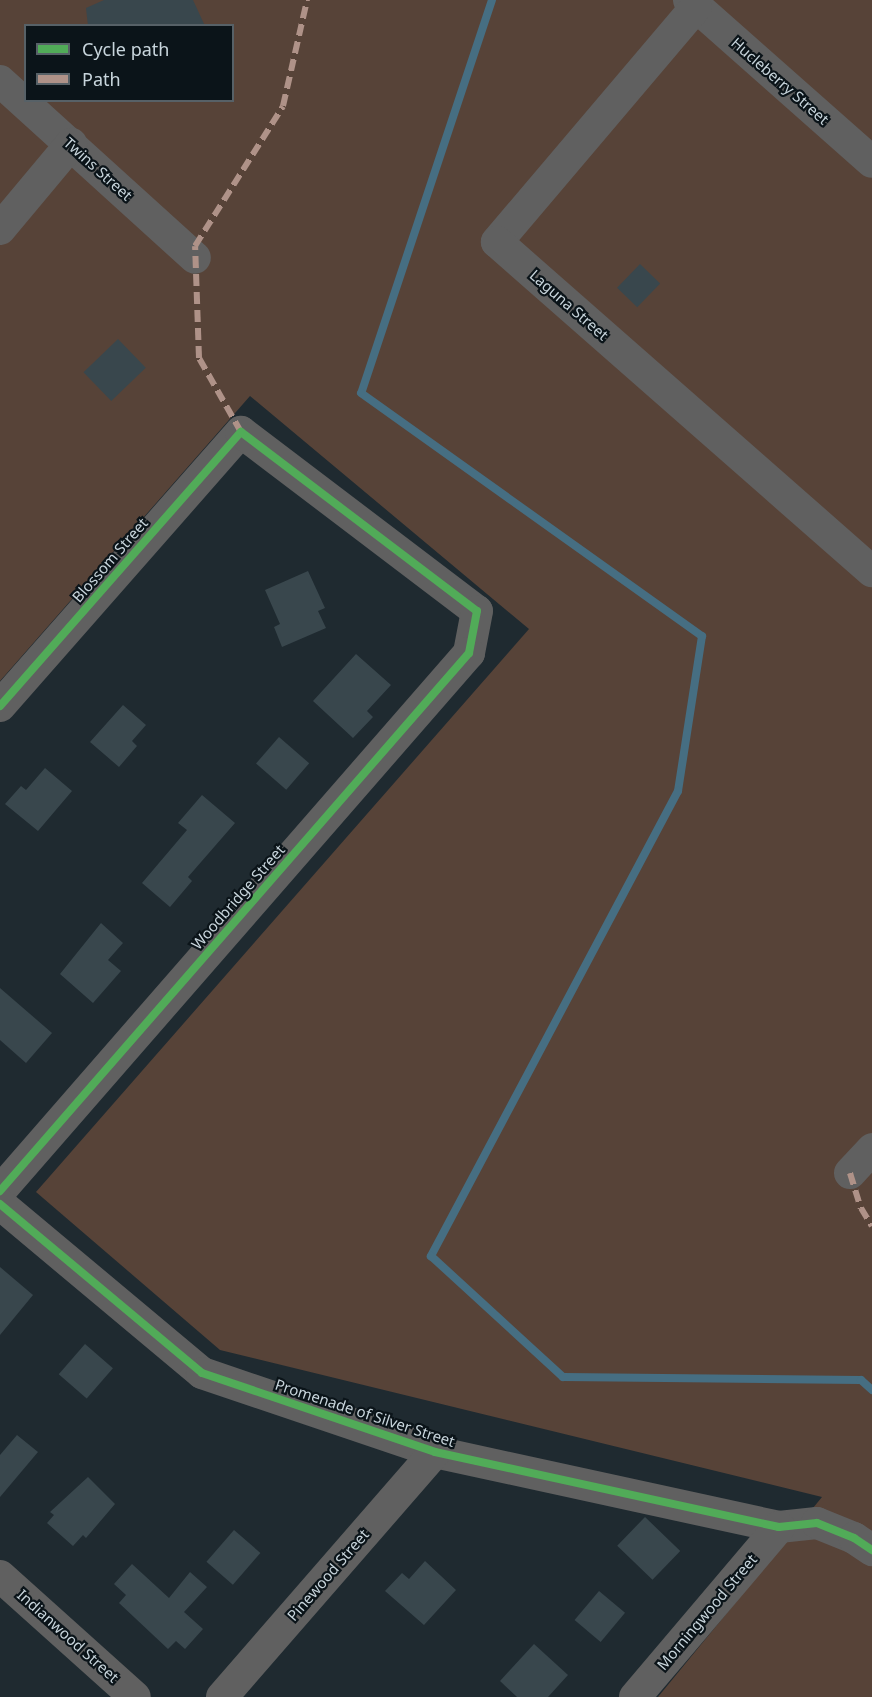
<!DOCTYPE html>
<style>
body{margin:0}
#map{position:relative;width:872px;height:1697px;overflow:hidden;background:#1f2a30;font-family:"Noto Sans",sans-serif}
div>[style]{position:absolute}
.green>*{inset:0;background:#574338}
.stream>*{height:8px;margin:-4px;padding:0 4px;transform-origin:4px;border-radius:4px;background:#466e82}
.building>*{inset:0;background:#39474d;transform-origin:0 0}
.minor>*{height:32px;margin:-16px;padding:0 16px;transform-origin:16px;border-radius:16px;background:#606060}
.quiet>*{height:6px;margin-top:-3px;transform-origin:0;background:repeating-linear-gradient(90deg,#af9288 0 12px,transparent 0 18px)}
.cycleway>*{height:8px;margin:-4px;padding:0 4px;transform-origin:4px;border-radius:4px;background:#51ab58}
span{translate:-50% -50%;white-space:nowrap;text-align:center;line-height:1.15;-webkit-text-stroke:4.5px #0b1419;paint-order:stroke}
.street-label{font-size:15px;color:#c8d5dc}
.legend{position:absolute;left:24px;top:24px;width:210px;height:78px;box-sizing:border-box;background:#0b1419;border:2px solid #576167;margin:0;padding:8px 10px;list-style:none;font-size:18px;color:#c8d5dc}
.legend li{display:flex;align-items:center;gap:12px;height:30px}
.legend b{width:30px;border:2px solid #576167}
</style>
<div id="map">
<div class="green">
<div style="clip-path:polygon(evenodd,0 0,872px 0,872px 1697px,658px 1697px,822px 1497px,220px 1350px,36px 1192px,529px 629px,250px 396px,0 681px,0 0,26px 26px,232px 26px,232px 100px,26px 100px,26px 26px)"></div>
</div>
<div class="stream">
<div style="left:492px;top:0;width:414px;rotate:108.4deg"></div>
<div style="left:361px;top:393px;width:419px;rotate:35.5deg"></div>
<div style="left:702px;top:636px;width:157px;rotate:98.8deg"></div>
<div style="left:678px;top:791px;width:527px;rotate:117.98deg"></div>
<div style="left:431px;top:1256px;width:179px;rotate:42.5deg"></div>
<div style="left:563px;top:1377px;width:298px;rotate:0.6deg"></div>
<div style="left:861px;top:1380px;width:15px;rotate:42deg"></div>
</div>
<div class="building">
<div style="clip-path:polygon(104px 0,193px 0,205px 26px,88px 26px,86px 8px)"></div>
<div style="left:640px;top:264px;width:28px;height:33px;rotate:44deg"></div>
<div style="left:118px;top:339px;width:40px;height:48px;rotate:46deg"></div>
<div style="clip-path:polygon(308px 571px,325px 608px,318px 611px,326px 628px,282px 647px,274px 627px,280px 624px,265px 590px)"></div>
<div style="clip-path:polygon(356px 654px,391px 685px,367px 711px,373px 717px,353px 738px,313px 701px)"></div>
<div style="clip-path:polygon(123px 705px,146px 725px,132px 741px,137px 746px,119px 767px,90px 742px)"></div>
<div style="left:279px;top:737px;width:40px;height:35px;rotate:41deg"></div>
<div style="clip-path:polygon(45px 768px,72px 791px,38px 831px,5px 804px,21px 786px,26px 790px)"></div>
<div style="clip-path:polygon(202px 795px,235px 823px,188px 877px,192px 881px,170px 907px,142px 883px,187px 830px,178px 823px)"></div>
<div style="clip-path:polygon(101px 923px,123px 943px,108px 960px,121px 971px,93px 1003px,60px 974px)"></div>
<div style="clip-path:polygon(0 988px,52px 1033px,26px 1063px,0 1040px)"></div>
<div style="clip-path:polygon(0 1267px,33px 1295px,0 1335px)"></div>
<div style="left:85px;top:1344px;width:37px;height:40px;rotate:41deg"></div>
<div style="clip-path:polygon(17px 1435px,38px 1452px,0 1497px,0 1455px)"></div>
<div style="clip-path:polygon(88px 1477px,115px 1504px,86px 1538px,83px 1535px,73px 1546px,47px 1523px,54px 1515px,50px 1512px)"></div>
<div style="left:645px;top:1517px;width:49px;height:40px;rotate:44deg"></div>
<div style="left:234px;top:1530px;width:35px;height:42px;rotate:41deg"></div>
<div style="clip-path:polygon(425px 1561px,456px 1590px,424px 1625px,385px 1591px,402px 1573px,409px 1579px)"></div>
<div style="clip-path:polygon(132px 1564px,169px 1598px,190px 1572px,207px 1587px,184px 1612px,203px 1629px,185px 1649px,176px 1641px,168px 1649px,119px 1603px,126px 1595px,114px 1584px)"></div>
<div style="left:599px;top:1591px;width:34px;height:38px;rotate:40deg"></div>
<div style="clip-path:polygon(534px 1644px,568px 1675px,548px 1697px,517px 1697px,500px 1681px)"></div>
</div>
<div class="minor">
<div style="left:689px;top:0;width:244px;rotate:41.5deg"></div>
<div style="left:696px;top:7px;width:308px;rotate:130.3deg"></div>
<div style="left:497px;top:242px;width:499px;rotate:41.3deg"></div>
<div style="left:0;top:81px;width:263px;rotate:42.2deg"></div>
<div style="left:0;top:229px;width:111px;rotate:-50.1deg"></div>
<div style="left:0;top:706px;width:365px;rotate:-48.7deg"></div>
<div style="left:241px;top:432px;width:296px;rotate:37.2deg"></div>
<div style="left:477px;top:611px;width:43px;rotate:100.8deg"></div>
<div style="left:469px;top:653px;width:714px;rotate:131.08deg"></div>
<div style="left:850px;top:1173px;width:33px;rotate:-47deg"></div>
<div style="left:0;top:1204px;width:263px;rotate:39.9deg"></div>
<div style="left:202px;top:1373px;width:246px;rotate:18.7deg"></div>
<div style="left:435px;top:1452px;width:352px;rotate:12.3deg"></div>
<div style="left:779px;top:1527px;width:38px;rotate:-6deg"></div>
<div style="left:817px;top:1523px;width:40px;rotate:22deg"></div>
<div style="left:854px;top:1538px;width:22px;rotate:34deg"></div>
<div style="left:0;top:1576px;width:181px;rotate:41.9deg"></div>
<div style="left:222px;top:1697px;width:325px;rotate:-49deg"></div>
<div style="left:635px;top:1697px;width:223px;rotate:-49.7deg"></div>
</div>
<div class="quiet">
<div style="left:241px;top:432px;width:85px;rotate:-119.6deg"></div>
<div style="left:199px;top:358px;width:112px;rotate:-92deg"></div>
<div style="left:195px;top:246px;width:165px;rotate:-57.8deg"></div>
<div style="left:283px;top:106px;width:109px;rotate:-77.2deg"></div>
<div style="left:850px;top:1173px;width:37px;rotate:73deg"></div>
<div style="left:861px;top:1208px;width:21px;rotate:59deg"></div>
</div>
<div class="cycleway">
<div style="left:0;top:706px;width:365px;rotate:-48.7deg"></div>
<div style="left:241px;top:432px;width:296px;rotate:37.2deg"></div>
<div style="left:477px;top:611px;width:43px;rotate:100.8deg"></div>
<div style="left:469px;top:653px;width:714px;rotate:131.08deg"></div>
<div style="left:0;top:1204px;width:263px;rotate:39.9deg"></div>
<div style="left:202px;top:1373px;width:246px;rotate:18.7deg"></div>
<div style="left:435px;top:1452px;width:352px;rotate:12.3deg"></div>
<div style="left:779px;top:1527px;width:38px;rotate:-6deg"></div>
<div style="left:817px;top:1523px;width:40px;rotate:22deg"></div>
<div style="left:854px;top:1538px;width:22px;rotate:34deg"></div>
</div>
<div class="street-label">
<span style="left:780px;top:81px;rotate:41deg">Hucleberry Street</span>
<span style="left:98px;top:169px;rotate:42deg">Twins Street</span>
<span style="left:569px;top:305px;rotate:41deg">Laguna Street</span>
<span style="left:110px;top:560px;rotate:-49deg">Blossom Street</span>
<span style="left:238px;top:897px;rotate:-49deg">Woodbridge Street</span>
<span style="left:365px;top:1413px;rotate:18deg">Promenade of Silver Street</span>
<span style="left:328px;top:1575px;rotate:-49deg">Pinewood Street</span>
<span style="left:707px;top:1612px;rotate:-50deg">Morningwood Street</span>
<span style="left:68px;top:1636px;rotate:42deg">Indianwood Street</span>
</div>
<ul class="legend">
<li><b style="height:8px;background:#51ab58"></b>Cycle path</li>
<li><b style="height:8px;background:#af9288"></b>Path</li>
</ul>
</div>
